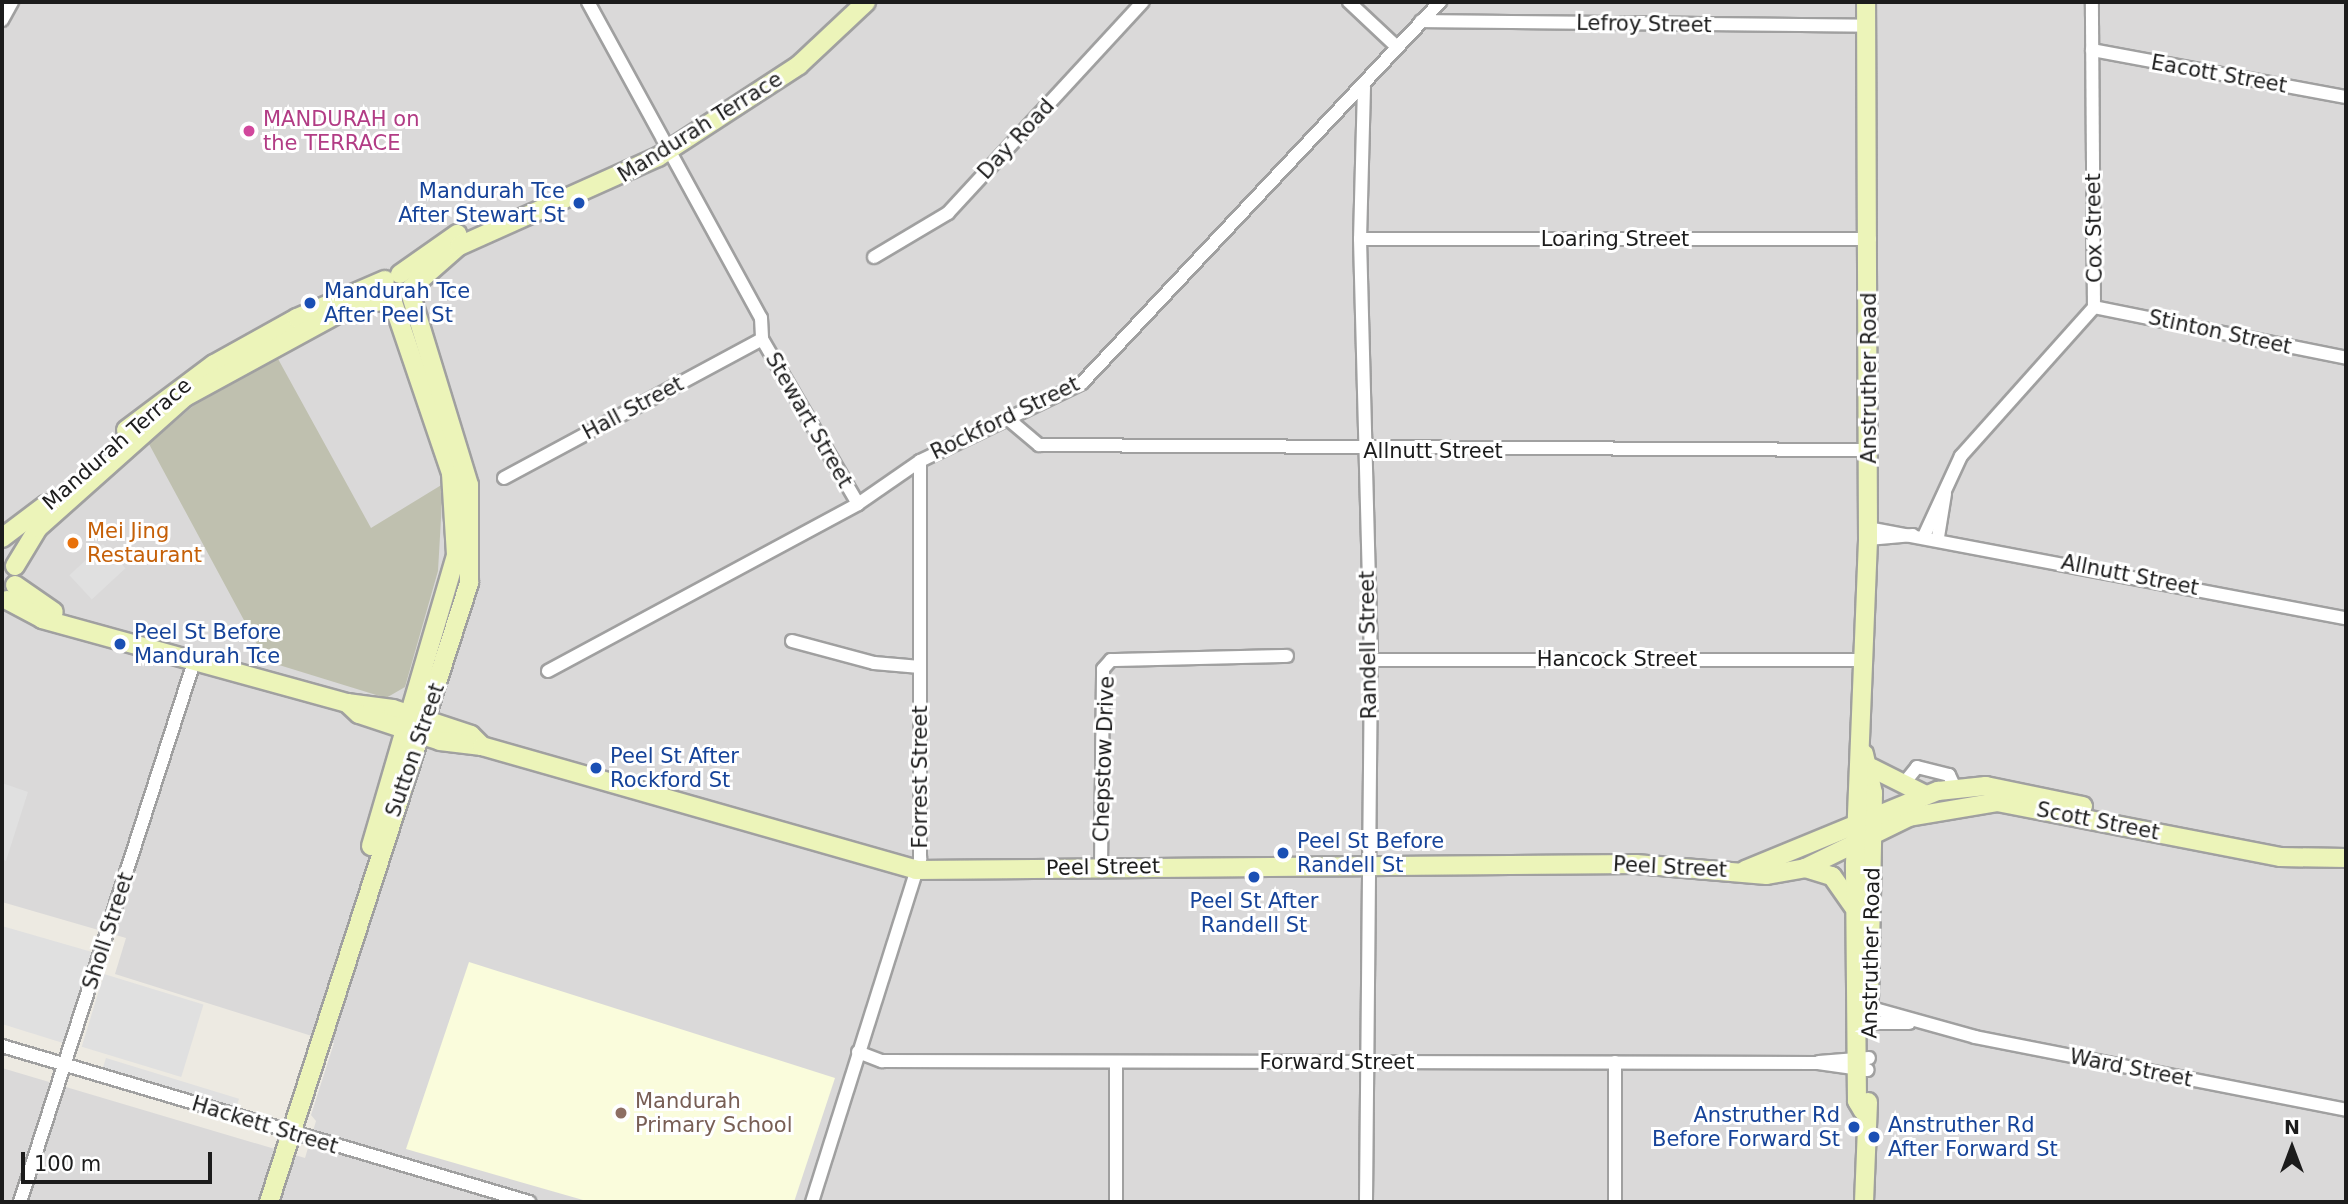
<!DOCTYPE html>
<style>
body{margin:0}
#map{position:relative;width:2348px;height:1204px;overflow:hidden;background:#edeae2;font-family:"DejaVu Sans",sans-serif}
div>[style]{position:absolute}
.residential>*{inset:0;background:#dad9d9}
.education>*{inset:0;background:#fafcdc}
.construction>*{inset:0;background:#bfc0af}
.parking>*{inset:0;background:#e0e0e0;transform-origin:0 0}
.roads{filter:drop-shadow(2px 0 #a0a0a0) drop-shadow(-2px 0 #a0a0a0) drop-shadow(0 2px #a0a0a0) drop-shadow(0 -2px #a0a0a0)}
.minor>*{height:12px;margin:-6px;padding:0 6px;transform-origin:6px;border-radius:6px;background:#fff}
.secondary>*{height:18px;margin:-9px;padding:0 9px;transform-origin:9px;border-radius:9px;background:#ecf4b9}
.dots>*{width:19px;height:19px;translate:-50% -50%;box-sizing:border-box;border:4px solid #fff;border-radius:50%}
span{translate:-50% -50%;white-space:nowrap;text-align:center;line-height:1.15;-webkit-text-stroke:6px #fff;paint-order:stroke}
.street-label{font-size:21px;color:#1c1c1c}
.hotel-label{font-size:21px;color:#b23c85}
.left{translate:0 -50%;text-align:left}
.transit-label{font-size:21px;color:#164399}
.right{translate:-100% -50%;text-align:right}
.food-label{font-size:21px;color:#c56008}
.education-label{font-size:21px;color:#785e54}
.frame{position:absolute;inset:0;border:4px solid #1c1c1c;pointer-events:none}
.north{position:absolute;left:2257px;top:1113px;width:70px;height:70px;-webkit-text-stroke:5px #fff;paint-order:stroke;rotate:0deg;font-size:19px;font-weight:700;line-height:28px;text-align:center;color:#1c1c1c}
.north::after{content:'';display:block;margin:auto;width:24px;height:32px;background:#1c1c1c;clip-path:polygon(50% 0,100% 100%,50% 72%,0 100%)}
.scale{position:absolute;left:21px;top:1152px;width:191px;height:32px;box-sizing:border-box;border:4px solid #1c1c1c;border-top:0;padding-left:9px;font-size:21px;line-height:24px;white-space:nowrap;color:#1c1c1c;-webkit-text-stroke:5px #fff;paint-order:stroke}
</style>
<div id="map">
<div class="residential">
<div style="clip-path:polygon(2px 2px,2346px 2px,2346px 1202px,2px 1202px,2px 1068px,305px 1158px,316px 1121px,311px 1115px,334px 1043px,115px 974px,126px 938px,2px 902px)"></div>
</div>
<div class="education">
<div style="clip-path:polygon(469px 962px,835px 1078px,794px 1202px,590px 1202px,406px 1149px)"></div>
</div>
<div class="construction">
<div style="clip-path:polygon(277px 357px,371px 528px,443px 484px,438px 571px,405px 687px,386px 698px,266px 661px,149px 444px,200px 400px)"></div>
</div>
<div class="parking">
<div style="left:103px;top:544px;width:33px;height:46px;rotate:47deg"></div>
<div style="clip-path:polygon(2px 783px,28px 792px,6px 861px,2px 859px)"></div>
<div style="clip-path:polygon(2px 926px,92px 952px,63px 1043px,2px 1024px)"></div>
<div style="left:104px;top:974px;width:104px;height:76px;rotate:17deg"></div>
<div style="left:106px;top:1058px;width:139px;height:10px;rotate:17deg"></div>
</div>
<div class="roads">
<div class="minor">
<div style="left:588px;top:2px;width:360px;rotate:61.3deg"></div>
<div style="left:761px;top:318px;width:21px;rotate:87deg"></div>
<div style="left:762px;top:339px;width:191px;rotate:59.8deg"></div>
<div style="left:1349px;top:2px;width:66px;rotate:43.2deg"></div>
<div style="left:2px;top:20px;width:21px;rotate:-61deg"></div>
<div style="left:1421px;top:21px;width:445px;rotate:0.6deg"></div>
<div style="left:2092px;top:50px;width:258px;rotate:10.5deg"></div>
<div style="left:1364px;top:87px;width:152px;rotate:91.5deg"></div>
<div style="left:1360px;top:239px;width:421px;rotate:88.5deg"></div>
<div style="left:1371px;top:660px;width:542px;rotate:90.53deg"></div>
<div style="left:1360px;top:239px;width:510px"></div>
<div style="left:874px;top:257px;width:86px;rotate:-30.7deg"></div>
<div style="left:948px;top:213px;width:287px;rotate:-47.3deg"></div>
<div style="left:2094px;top:307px;width:257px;rotate:11.4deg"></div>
<div style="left:1007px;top:418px;width:42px;rotate:40.2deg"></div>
<div style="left:1039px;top:445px;width:829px;rotate:0.35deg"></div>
<div style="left:504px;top:478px;width:293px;rotate:-28.3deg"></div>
<div style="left:1868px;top:528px;width:486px;rotate:10.7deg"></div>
<div style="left:1924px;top:536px;width:88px;rotate:-65.2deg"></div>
<div style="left:1961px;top:456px;width:200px;rotate:-48.2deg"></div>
<div style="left:2094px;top:307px;width:305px;rotate:-90.4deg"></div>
<div style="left:1938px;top:537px;width:44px;rotate:-80.8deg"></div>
<div style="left:1868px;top:539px;width:45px;rotate:-5.1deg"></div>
<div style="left:792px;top:641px;width:85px;rotate:15deg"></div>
<div style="left:874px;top:663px;width:46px;rotate:5deg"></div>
<div style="left:1371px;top:660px;width:492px"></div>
<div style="left:548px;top:671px;width:352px;rotate:-28.3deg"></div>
<div style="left:858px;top:504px;width:75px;rotate:-34.7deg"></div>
<div style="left:920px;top:461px;width:180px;rotate:-25.7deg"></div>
<div style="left:1082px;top:383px;width:523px;rotate:-46.78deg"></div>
<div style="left:1905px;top:782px;width:19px;rotate:-51deg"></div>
<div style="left:1917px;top:767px;width:33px;rotate:14deg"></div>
<div style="left:1949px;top:775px;width:14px;rotate:65deg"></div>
<div style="left:1101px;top:867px;width:198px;rotate:-89.4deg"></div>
<div style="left:1103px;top:669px;width:12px;rotate:-48deg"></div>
<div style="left:1111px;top:660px;width:176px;rotate:-1.3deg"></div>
<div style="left:1857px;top:1004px;width:123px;rotate:15.6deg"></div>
<div style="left:1975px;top:1037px;width:378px;rotate:11.1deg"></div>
<div style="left:1858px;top:1023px;width:51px"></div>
<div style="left:2px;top:1046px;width:550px;rotate:16.49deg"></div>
<div style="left:858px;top:1052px;width:26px;rotate:21deg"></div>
<div style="left:882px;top:1061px;width:936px;rotate:0.12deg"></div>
<div style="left:1818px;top:1063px;width:50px;rotate:8deg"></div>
<div style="left:1615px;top:1062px;width:140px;rotate:90deg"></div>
<div style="left:1819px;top:1062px;width:50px;rotate:-4.6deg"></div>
<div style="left:1116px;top:1063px;width:139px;rotate:90deg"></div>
<div style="left:20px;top:1202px;width:571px;rotate:-72.14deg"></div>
<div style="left:812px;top:1202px;width:360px;rotate:-72.5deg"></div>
<div style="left:920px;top:859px;width:398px;rotate:-90deg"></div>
</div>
<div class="secondary">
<div style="left:400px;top:274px;width:70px;rotate:-35.1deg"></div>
<div style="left:410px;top:289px;width:65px;rotate:-41.3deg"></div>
<div style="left:459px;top:246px;width:218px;rotate:-24.1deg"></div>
<div style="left:658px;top:157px;width:168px;rotate:-33.1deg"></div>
<div style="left:799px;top:65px;width:92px;rotate:-43.2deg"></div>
<div style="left:126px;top:430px;width:110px;rotate:-36.9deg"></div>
<div style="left:214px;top:364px;width:95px;rotate:-29deg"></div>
<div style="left:297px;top:318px;width:96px;rotate:-23.4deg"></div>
<div style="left:2px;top:538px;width:56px;rotate:-37.1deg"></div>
<div style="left:15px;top:566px;width:44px;rotate:-58.8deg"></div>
<div style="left:38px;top:528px;width:197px;rotate:-41.7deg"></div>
<div style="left:185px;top:397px;width:192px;rotate:-28.6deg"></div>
<div style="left:354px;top:305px;width:37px;rotate:-8deg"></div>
<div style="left:15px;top:585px;width:47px;rotate:34.7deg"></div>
<div style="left:7px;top:600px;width:40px;rotate:28deg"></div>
<div style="left:42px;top:619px;width:316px;rotate:15.4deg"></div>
<div style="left:347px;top:703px;width:46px;rotate:7.4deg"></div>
<div style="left:393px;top:709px;width:82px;rotate:18.4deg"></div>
<div style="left:471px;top:735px;width:16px;rotate:45deg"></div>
<div style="left:347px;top:703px;width:16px;rotate:43deg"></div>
<div style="left:359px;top:714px;width:85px;rotate:18.4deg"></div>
<div style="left:440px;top:741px;width:42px;rotate:6.8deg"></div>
<div style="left:482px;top:746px;width:451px;rotate:15.9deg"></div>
<div style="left:916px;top:870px;width:720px;rotate:-0.48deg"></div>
<div style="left:1636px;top:864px;width:131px;rotate:4.8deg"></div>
<div style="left:1767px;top:875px;width:39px;rotate:-10deg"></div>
<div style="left:1805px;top:868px;width:116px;rotate:-26.1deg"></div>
<div style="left:1909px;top:817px;width:89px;rotate:-9.7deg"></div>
<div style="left:1997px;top:802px;width:288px;rotate:11deg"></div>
<div style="left:2280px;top:857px;width:66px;rotate:0.9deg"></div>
<div style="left:1864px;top:754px;width:40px;rotate:77deg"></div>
<div style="left:1873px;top:793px;width:204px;rotate:91.1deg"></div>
<div style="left:1872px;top:768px;width:58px;rotate:26.6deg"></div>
<div style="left:371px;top:846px;width:303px;rotate:-73.7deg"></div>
<div style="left:456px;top:555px;width:82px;rotate:-93.5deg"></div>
<div style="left:451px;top:473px;width:183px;rotate:-108.8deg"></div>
<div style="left:1805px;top:868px;width:28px;rotate:17deg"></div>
<div style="left:1832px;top:876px;width:37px;rotate:55deg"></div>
<div style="left:1745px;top:870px;width:209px;rotate:-22.3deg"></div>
<div style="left:1938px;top:791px;width:48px;rotate:-5.9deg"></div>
<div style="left:1986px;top:786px;width:99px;rotate:11.7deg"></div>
<div style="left:1863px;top:1111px;width:12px;rotate:-121deg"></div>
<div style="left:1857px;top:1101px;width:237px;rotate:-90.5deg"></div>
<div style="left:1855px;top:864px;width:325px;rotate:-87.7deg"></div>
<div style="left:1868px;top:539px;width:537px;rotate:-90.21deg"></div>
<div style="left:269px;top:1202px;width:651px;rotate:-72.09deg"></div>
<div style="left:469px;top:583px;width:98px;rotate:-90deg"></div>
<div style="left:469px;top:485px;width:202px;rotate:-107deg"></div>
<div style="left:1864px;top:1202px;width:100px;rotate:-87.7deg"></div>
</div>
</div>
<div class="dots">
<div style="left:249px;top:131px;background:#d1479c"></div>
<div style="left:579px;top:203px;background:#1a4fb4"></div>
<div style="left:310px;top:303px;background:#1a4fb4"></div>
<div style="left:73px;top:543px;background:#e8710a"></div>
<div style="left:120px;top:644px;background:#1a4fb4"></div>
<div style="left:596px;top:768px;background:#1a4fb4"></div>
<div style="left:1283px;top:853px;background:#1a4fb4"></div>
<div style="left:1254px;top:877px;background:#1a4fb4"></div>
<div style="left:621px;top:1113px;background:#8d6e63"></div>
<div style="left:1854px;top:1127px;background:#1a4fb4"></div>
<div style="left:1874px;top:1137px;background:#1a4fb4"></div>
</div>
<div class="street-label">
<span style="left:1644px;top:24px;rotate:1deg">Lefroy Street</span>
<span style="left:2219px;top:74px;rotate:10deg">Eacott Street</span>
<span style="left:700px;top:127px;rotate:-32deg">Mandurah Terrace</span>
<span style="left:1016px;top:139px;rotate:-47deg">Day Road</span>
<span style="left:2094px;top:228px;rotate:-91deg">Cox Street</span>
<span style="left:1615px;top:239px">Loaring Street</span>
<span style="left:2220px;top:332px;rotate:12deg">Stinton Street</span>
<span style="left:1869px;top:378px;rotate:-90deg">Anstruther Road</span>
<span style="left:633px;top:408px;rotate:-28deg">Hall Street</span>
<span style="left:1005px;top:418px;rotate:-26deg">Rockford Street</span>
<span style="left:809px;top:420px;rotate:60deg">Stewart Street</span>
<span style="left:117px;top:444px;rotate:-41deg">Mandurah Terrace</span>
<span style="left:1433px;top:451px">Allnutt Street</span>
<span style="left:2130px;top:575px;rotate:11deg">Allnutt Street</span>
<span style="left:1368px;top:645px;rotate:-91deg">Randell Street</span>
<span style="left:1617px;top:659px">Hancock Street</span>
<span style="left:415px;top:750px;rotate:-71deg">Sutton Street</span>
<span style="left:1104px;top:759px;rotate:-88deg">Chepstow Drive</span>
<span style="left:920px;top:777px;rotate:-90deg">Forrest Street</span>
<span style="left:2098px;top:821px;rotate:11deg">Scott Street</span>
<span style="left:1103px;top:867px;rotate:-1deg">Peel Street</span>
<span style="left:1670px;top:867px;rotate:3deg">Peel Street</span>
<span style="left:108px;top:931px;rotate:-72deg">Sholl Street</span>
<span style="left:1871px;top:953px;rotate:-89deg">Anstruther Road</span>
<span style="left:1337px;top:1062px">Forward Street</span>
<span style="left:2131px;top:1068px;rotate:11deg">Ward Street</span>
<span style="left:265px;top:1125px;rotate:17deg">Hackett Street</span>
</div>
<div class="hotel-label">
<span class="left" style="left:263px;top:131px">MANDURAH on<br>the TERRACE</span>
</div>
<div class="transit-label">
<span class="right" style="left:565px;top:203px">Mandurah Tce<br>After Stewart St</span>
<span class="left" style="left:324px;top:303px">Mandurah Tce<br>After Peel St</span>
<span class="left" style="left:134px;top:644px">Peel St Before<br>Mandurah Tce</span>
<span class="left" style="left:610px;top:768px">Peel St After<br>Rockford St</span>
<span class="left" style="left:1297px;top:853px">Peel St Before<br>Randell St</span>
<span style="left:1254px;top:913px">Peel St After<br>Randell St</span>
<span class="right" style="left:1840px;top:1127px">Anstruther Rd<br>Before Forward St</span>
<span class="left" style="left:1888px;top:1137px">Anstruther Rd<br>After Forward St</span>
</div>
<div class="food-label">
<span class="left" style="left:87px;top:543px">Mei Jing<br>Restaurant</span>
</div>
<div class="education-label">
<span class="left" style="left:635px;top:1113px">Mandurah<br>Primary School</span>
</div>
<div class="frame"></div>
<div class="north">N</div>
<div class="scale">100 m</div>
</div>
